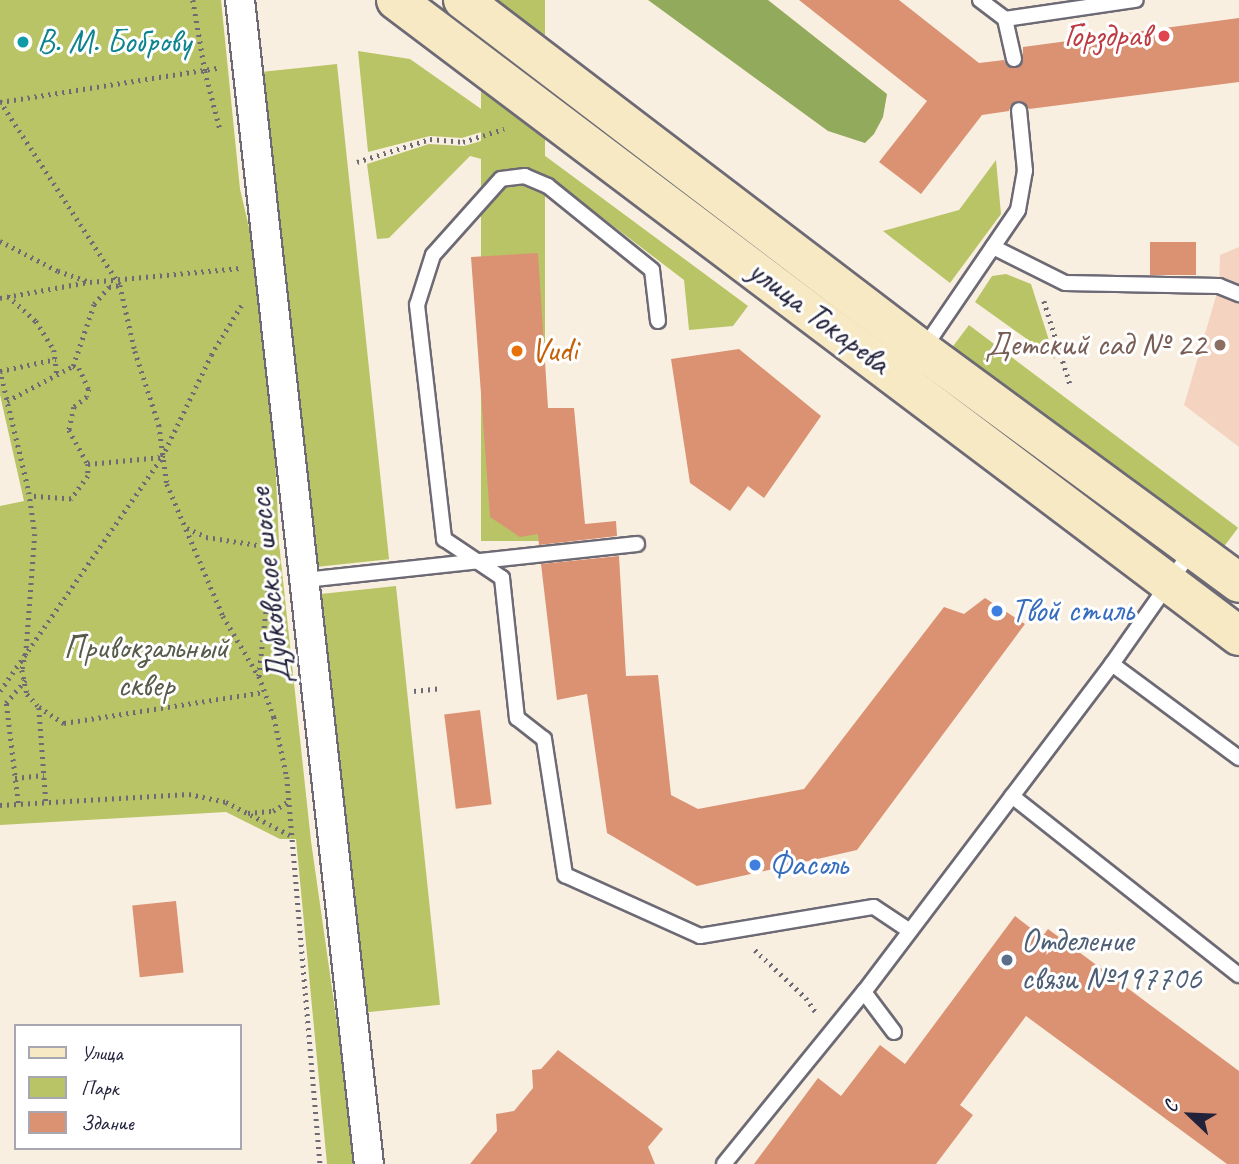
<!DOCTYPE html>
<meta charset="utf-8">
<style>
body{margin:0}
#map{position:relative;width:1239px;height:1164px;overflow:hidden;background:#f9efe1;font-family:Caveat,sans-serif}
div>[style]{position:absolute}
.built>*{inset:0;background:#f5d3c1}
.green>*{inset:0;background:#b8c466;transform-origin:0 0}
.forest>*{inset:0;background:#92aa5b}
.building>*{inset:0;background:#da9272;transform-origin:0 0}
.path>*{height:4.5px;margin-top:-2.25px;transform-origin:0;background:repeating-linear-gradient(90deg,#6d6a75 0 2px,transparent 0 7px)}
.roads{filter:drop-shadow(2px 0 #6d6a75) drop-shadow(-2px 0 #6d6a75) drop-shadow(0 2px #6d6a75) drop-shadow(0 -2px #6d6a75)}
.service>*{height:14px;margin:-7px;padding:0 7px;transform-origin:7px;border-radius:7px;background:#fff}
.minor>*{height:28px;margin:-14px;padding:0 14px;transform-origin:14px;border-radius:14px;background:#fff}
.secondary>*{height:38px;margin:-19px;padding:0 19px;transform-origin:19px;border-radius:19px;background:#f6e9c3}
.dots>*{width:19px;height:19px;translate:-50% -50%;box-sizing:border-box;border:4px solid #fff;border-radius:50%}
span{translate:-50% -50%;white-space:nowrap;text-align:center;line-height:1.15;-webkit-text-stroke:6px #fff;paint-order:stroke}
.health-label{font-size:33px;color:#be3a42}
.right{translate:-100% -50%;text-align:right}
.culture-label{font-size:33px;color:#0d838f}
.left{translate:0 -50%;text-align:left}
.street-label{font-size:33px;color:#22223b}
.education-label{font-size:33px;color:#785e54}
.food-label{font-size:33px;color:#c56008}
.shop-label{font-size:33px;color:#366cbe}
.park-label{font-size:33px;color:#565b4a}
.service-label{font-size:33px;color:#4e5e75}
.legend{position:absolute;left:14px;top:1024px;width:228px;height:126px;box-sizing:border-box;background:#fff;border:2px solid #a7a7b1;margin:0;padding:9px 12px;list-style:none;font-size:21px;color:#22223b}
.legend li{display:flex;align-items:center;gap:14px;height:35px}
.legend b{width:35px;border:2px solid #a7a7b1}
.north{position:absolute;left:1155px;top:1080px;width:70px;height:70px;-webkit-text-stroke:5px #fff;paint-order:stroke;rotate:293deg;font-size:19px;font-weight:700;line-height:28px;text-align:center;color:#22223b}
.north::after{content:'';display:block;margin:auto;width:24px;height:32px;background:#22223b;clip-path:polygon(50% 0,100% 100%,50% 72%,0 100%)}
</style>
<div id="map">
<div class="built">
<div style="clip-path:polygon(1239px 247px,1239px 447px,1184px 405px,1219px 286px,1220px 255px)"></div>
</div>
<div class="green">
<div style="clip-path:polygon(0 0,221px 0,240px 189px,255px 253px,275px 456px,279px 543px,311px 841px,357px 1164px,327px 1164px,296px 839px,280px 839px,226px 812px,0 825px,0 506px,24px 501px,0 395px)"></div>
<div style="left:481px;top:0;width:64px;height:541px"></div>
<div style="clip-path:polygon(358px 51px,410px 59px,504px 125px,462px 138px,430px 136px,368px 152px)"></div>
<div style="left:337px;top:64px;width:498px;height:74px;rotate:84deg"></div>
<div style="clip-path:polygon(512px 132px,517px 135px,519px 162px,504px 165px,470px 156px,389px 238px,377px 239px,367px 164px,429px 144px,464px 146px)"></div>
<div style="clip-path:polygon(525px 141px,748px 306px,733px 326px,689px 330px,684px 280px,549px 177px,528px 166px)"></div>
<div style="clip-path:polygon(996px 160px,1001px 214px,950px 283px,883px 231px,959px 210px)"></div>
<div style="clip-path:polygon(1006px 274px,1031px 284px,1055px 359px,975px 302px,992px 276px)"></div>
<div style="left:969px;top:325px;width:337px;height:36px;rotate:37deg"></div>
<div style="left:396px;top:586px;width:421px;height:78px;rotate:84deg"></div>
</div>
<div class="forest">
<div style="clip-path:polygon(648px 0,768px 0,887px 94px,883px 117px,874px 134px,865px 143px,828px 131px)"></div>
</div>
<div class="building">
<div style="clip-path:polygon(799px 0,899px 0,979px 63px,1004px 60px,1007px 66px,1015px 68px,1023px 62px,1023px 47px,1239px 18px,1239px 82px,1029px 109px,1024px 102px,1017px 101px,1011px 105px,1009px 111px,982px 115px,921px 194px,879px 162px,927px 101px)"></div>
<div style="left:1150px;top:242px;width:46px;height:33px"></div>
<div style="clip-path:polygon(538px 253px,548px 408px,574px 408px,585px 524px,616px 521px,617px 536px,539px 545px,538px 534px,520px 537px,490px 517px,471px 257px)"></div>
<div style="clip-path:polygon(739px 349px,821px 416px,764px 498px,748px 486px,730px 511px,690px 483px,671px 359px)"></div>
<div style="clip-path:polygon(619px 556px,626px 676px,658px 675px,671px 795px,698px 809px,804px 789px,944px 607px,964px 614px,985px 598px,1025px 624px,857px 850px,697px 886px,607px 833px,587px 694px,557px 700px,541px 564px)"></div>
<div style="left:480px;top:710px;width:95px;height:36px;rotate:83deg"></div>
<div style="left:176px;top:901px;width:72px;height:44px;rotate:84deg"></div>
<div style="clip-path:polygon(1015px 916px,1042px 937px,1048px 929px,1239px 1071px,1239px 1164px,1227px 1164px,1026px 1016px,960px 1105px,973px 1115px,936px 1164px,754px 1164px,818px 1078px,841px 1096px,880px 1045px,905px 1064px)"></div>
<div style="clip-path:polygon(558px 1050px,663px 1129px,648px 1147px,655px 1164px,470px 1164px,497px 1131px,496px 1114px,514px 1111px,533px 1088px,532px 1070px,541px 1069px)"></div>
</div>
<div class="path">
<div style="left:193px;top:0;width:72px;rotate:80.4deg"></div>
<div style="left:205px;top:71px;width:60px;rotate:75.5deg"></div>
<div style="left:0;top:101px;width:220px;rotate:56.9deg"></div>
<div style="left:120px;top:285px;width:68px;rotate:77.2deg"></div>
<div style="left:135px;top:351px;width:78px;rotate:72deg"></div>
<div style="left:159px;top:425px;width:60px;rotate:82.3deg"></div>
<div style="left:167px;top:484px;width:143px;rotate:67deg"></div>
<div style="left:223px;top:616px;width:69px;rotate:59.3deg"></div>
<div style="left:0;top:102px;width:221px;rotate:-8.9deg"></div>
<div style="left:357px;top:162px;width:77px;rotate:-17.5deg"></div>
<div style="left:430px;top:139px;width:33px;rotate:5deg"></div>
<div style="left:463px;top:142px;width:43px;rotate:-17.6deg"></div>
<div style="left:0;top:241px;width:65px;rotate:27.3deg"></div>
<div style="left:58px;top:271px;width:34px;rotate:19deg"></div>
<div style="left:90px;top:282px;width:151px;rotate:-5.3deg"></div>
<div style="left:8px;top:296px;width:38px;rotate:42deg"></div>
<div style="left:36px;top:321px;width:34px;rotate:58deg"></div>
<div style="left:54px;top:350px;width:24px;rotate:83deg"></div>
<div style="left:0;top:298px;width:90px;rotate:-10.2deg"></div>
<div style="left:1044px;top:301px;width:87px;rotate:72.6deg"></div>
<div style="left:73px;top:366px;width:65px;rotate:-71.3deg"></div>
<div style="left:94px;top:304px;width:23px;rotate:-49deg"></div>
<div style="left:109px;top:287px;width:11px;rotate:-10deg"></div>
<div style="left:0;top:370px;width:125px;rotate:76.6deg"></div>
<div style="left:29px;top:492px;width:42px;rotate:81.9deg"></div>
<div style="left:35px;top:534px;width:119px;rotate:94.3deg"></div>
<div style="left:26px;top:653px;width:17px;rotate:103deg"></div>
<div style="left:22px;top:670px;width:25px;rotate:78deg"></div>
<div style="left:27px;top:694px;width:18px;rotate:47deg"></div>
<div style="left:39px;top:707px;width:30px;rotate:33deg"></div>
<div style="left:64px;top:723px;width:203px;rotate:-8.8deg"></div>
<div style="left:0;top:371px;width:57px;rotate:-12.1deg"></div>
<div style="left:7px;top:401px;width:75px;rotate:-27.9deg"></div>
<div style="left:73px;top:366px;width:6px;rotate:18deg"></div>
<div style="left:79px;top:368px;width:23px;rotate:65deg"></div>
<div style="left:89px;top:389px;width:8px;rotate:104deg"></div>
<div style="left:87px;top:397px;width:16px;rotate:142deg"></div>
<div style="left:74px;top:407px;width:24px;rotate:102deg"></div>
<div style="left:69px;top:430px;width:39px;rotate:61deg"></div>
<div style="left:88px;top:464px;width:12px;rotate:90deg"></div>
<div style="left:88px;top:476px;width:29px;rotate:126deg"></div>
<div style="left:71px;top:499px;width:42px;rotate:-175.9deg"></div>
<div style="left:88px;top:464px;width:74px;rotate:-5.4deg"></div>
<div style="left:187px;top:528px;width:21px;rotate:25deg"></div>
<div style="left:206px;top:537px;width:65px;rotate:8.9deg"></div>
<div style="left:270px;top:577px;width:100px;rotate:96.3deg"></div>
<div style="left:259px;top:676px;width:44px;rotate:69.9deg"></div>
<div style="left:274px;top:717px;width:61px;rotate:77.8deg"></div>
<div style="left:287px;top:777px;width:388px;rotate:85.1deg"></div>
<div style="left:0;top:691px;width:285px;rotate:-55.3deg"></div>
<div style="left:162px;top:457px;width:113px;rotate:-64.3deg"></div>
<div style="left:211px;top:355px;width:60px;rotate:-58.7deg"></div>
<div style="left:414px;top:691px;width:28px;rotate:-6deg"></div>
<div style="left:39px;top:708px;width:94px;rotate:85.7deg"></div>
<div style="left:15px;top:778px;width:29px;rotate:-6deg"></div>
<div style="left:18px;top:803px;width:101px;rotate:-96.8deg"></div>
<div style="left:6px;top:703px;width:30px;rotate:-50deg"></div>
<div style="left:0;top:805px;width:189px;rotate:-3.3deg"></div>
<div style="left:189px;top:794px;width:38px;rotate:12deg"></div>
<div style="left:226px;top:802px;width:72px;rotate:27.3deg"></div>
<div style="left:248px;top:813px;width:25px;rotate:-5deg"></div>
<div style="left:273px;top:811px;width:19px;rotate:-32deg"></div>
<div style="left:755px;top:950px;width:70px;rotate:43.3deg"></div>
<div style="left:806px;top:998px;width:19px;rotate:55deg"></div>
</div>
<div class="roads">
<div class="service">
<div style="left:980px;top:0;width:31px;rotate:37deg"></div>
<div style="left:1014px;top:59px;width:41px;rotate:-102.7deg"></div>
<div style="left:1005px;top:19px;width:132px;rotate:-8.3deg"></div>
<div style="left:993px;top:247px;width:80px;rotate:26.6deg"></div>
<div style="left:1065px;top:283px;width:154px;rotate:1.1deg"></div>
<div style="left:1219px;top:286px;width:22px;rotate:22deg"></div>
<div style="left:658px;top:321px;width:51px;rotate:-96.7deg"></div>
<div style="left:652px;top:270px;width:134px;rotate:-141.1deg"></div>
<div style="left:548px;top:186px;width:25px;rotate:-157deg"></div>
<div style="left:525px;top:176px;width:24px;rotate:173deg"></div>
<div style="left:501px;top:179px;width:102px;rotate:131.8deg"></div>
<div style="left:433px;top:255px;width:52px;rotate:107.7deg"></div>
<div style="left:417px;top:305px;width:236px;rotate:83.4deg"></div>
<div style="left:444px;top:539px;width:70px;rotate:33.9deg"></div>
<div style="left:502px;top:578px;width:141px;rotate:83.9deg"></div>
<div style="left:517px;top:718px;width:34px;rotate:38deg"></div>
<div style="left:544px;top:739px;width:138px;rotate:81.2deg"></div>
<div style="left:565px;top:875px;width:148px;rotate:24.3deg"></div>
<div style="left:700px;top:936px;width:176px;rotate:-9.5deg"></div>
<div style="left:874px;top:907px;width:43px;rotate:33.7deg"></div>
<div style="left:924px;top:348px;width:167px;rotate:-55.7deg"></div>
<div style="left:1018px;top:210px;width:40px;rotate:-80deg"></div>
<div style="left:1025px;top:171px;width:61px;rotate:-95.6deg"></div>
<div style="left:305px;top:580px;width:334px;rotate:-6.2deg"></div>
<div style="left:1112px;top:664px;width:158px;rotate:36.5deg"></div>
<div style="left:1012px;top:796px;width:289px;rotate:38.3deg"></div>
<div style="left:894px;top:1032px;width:50px;rotate:-126.9deg"></div>
<div style="left:864px;top:992px;width:411px;rotate:-52.9deg"></div>
<div style="left:1112px;top:664px;width:139px;rotate:-54.9deg"></div>
<div style="left:724px;top:1164px;width:222px;rotate:-50.9deg"></div>
</div>
<div class="minor">
<div style="left:240px;top:0;width:1171px;rotate:83.68deg"></div>
</div>
<div class="secondary">
<div style="left:396px;top:0;width:1056px;rotate:37.03deg"></div>
<div style="left:463px;top:0;width:577px;rotate:37.33deg"></div>
<div style="left:922px;top:350px;width:393px;rotate:36.3deg"></div>
</div>
</div>
<div class="dots">
<div style="left:1164px;top:36px;background:#e0444e"></div>
<div style="left:23px;top:42px;background:#0f9aa8"></div>
<div style="left:1220px;top:345px;background:#8d6e63"></div>
<div style="left:517px;top:351px;background:#e8710a"></div>
<div style="left:997px;top:611px;background:#3f7fe0"></div>
<div style="left:755px;top:865px;background:#3f7fe0"></div>
<div style="left:1007px;top:960px;background:#5c6f8a"></div>
</div>
<div class="health-label">
<span class="right" style="left:1150px;top:36px">Горздрав</span>
</div>
<div class="culture-label">
<span class="left" style="left:37px;top:42px">В. М. Боброву</span>
</div>
<div class="street-label">
<span style="left:819px;top:317px;rotate:37deg">улица Токарева</span>
<span style="left:270px;top:586px;rotate:-96deg">Дубковское шоссе</span>
</div>
<div class="education-label">
<span class="right" style="left:1206px;top:345px">Детский сад № 22</span>
</div>
<div class="food-label">
<span class="left" style="left:531px;top:351px">Vudi</span>
</div>
<div class="shop-label">
<span class="left" style="left:1011px;top:611px">Твой стиль</span>
<span class="left" style="left:769px;top:865px">Фасоль</span>
</div>
<div class="park-label">
<span style="left:146px;top:667px">Привокзальный<br>сквер</span>
</div>
<div class="service-label">
<span class="left" style="left:1021px;top:960px">Отделение<br>связи №197706</span>
</div>
<ul class="legend">
<li><b style="height:9px;background:#f6e9c3"></b>Улица</li>
<li><b style="height:19px;background:#b8c466"></b>Парк</li>
<li><b style="height:19px;background:#da9272"></b>Здание</li>
</ul>
<div class="north">С</div>
</div>
